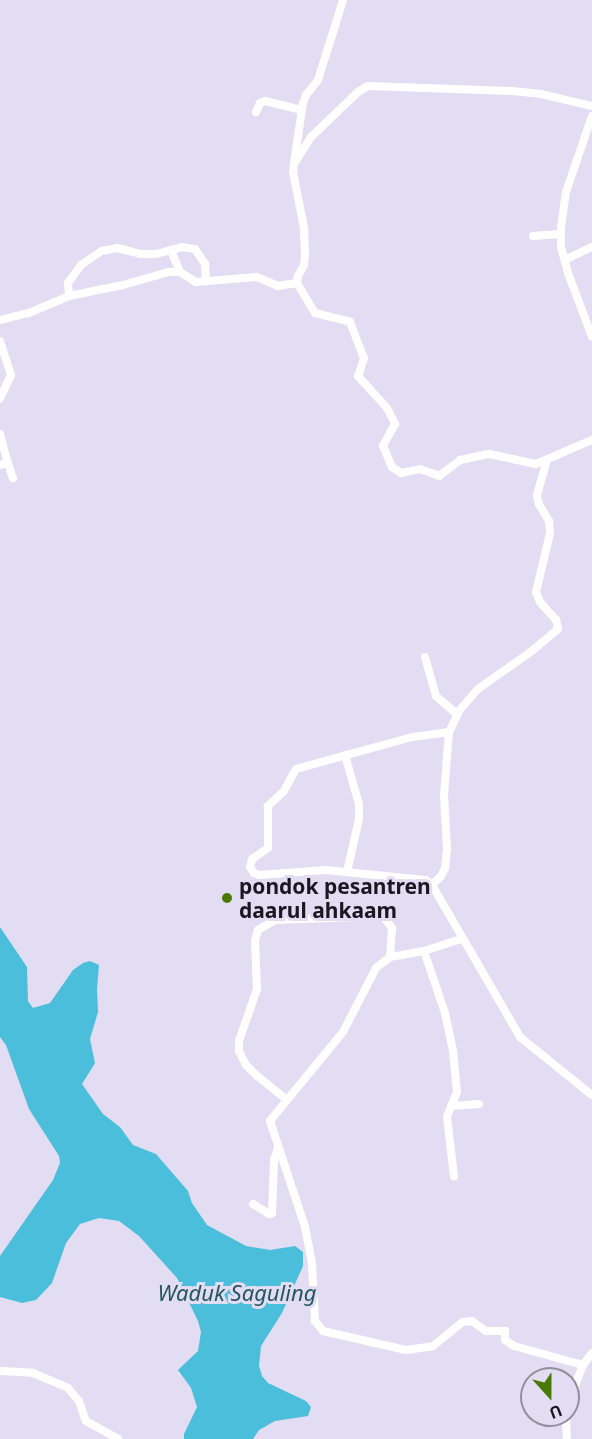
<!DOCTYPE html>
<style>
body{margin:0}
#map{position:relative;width:592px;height:1439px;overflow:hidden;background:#e3ddf3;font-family:"Noto Sans",sans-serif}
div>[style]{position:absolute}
.water>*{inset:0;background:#4bbedb}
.minor>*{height:8px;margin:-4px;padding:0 4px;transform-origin:4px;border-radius:4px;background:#fff}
.dots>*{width:16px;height:16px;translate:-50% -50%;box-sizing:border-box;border:3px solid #e3ddf3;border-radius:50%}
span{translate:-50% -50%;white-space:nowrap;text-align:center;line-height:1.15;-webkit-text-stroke:6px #e3ddf3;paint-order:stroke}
.poi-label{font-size:21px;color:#19171f;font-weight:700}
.left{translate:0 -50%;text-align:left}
.water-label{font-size:22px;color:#265664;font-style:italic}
.north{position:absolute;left:520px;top:1367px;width:60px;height:60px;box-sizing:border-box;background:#e3ddf3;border:2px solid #928e9e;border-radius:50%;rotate:159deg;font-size:16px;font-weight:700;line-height:24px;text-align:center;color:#19171f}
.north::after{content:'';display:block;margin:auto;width:21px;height:27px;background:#497a05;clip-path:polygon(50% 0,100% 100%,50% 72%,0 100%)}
</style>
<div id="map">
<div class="water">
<div style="clip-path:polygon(0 927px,27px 967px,28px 1001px,33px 1008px,50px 1003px,73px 970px,83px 963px,90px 961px,99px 965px,97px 989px,98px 1012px,90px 1039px,95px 1063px,82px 1084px,103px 1114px,120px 1127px,133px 1145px,156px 1154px,188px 1191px,192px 1203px,207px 1225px,246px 1246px,270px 1250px,295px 1246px,303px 1252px,303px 1266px,282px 1313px,261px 1346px,259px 1366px,262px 1376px,268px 1383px,306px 1401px,311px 1407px,308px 1416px,275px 1421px,259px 1430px,253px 1439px,184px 1439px,184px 1434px,197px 1407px,191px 1388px,178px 1370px,198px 1351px,201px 1332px,198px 1321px,177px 1278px,139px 1236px,119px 1221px,99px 1218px,80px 1224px,66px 1243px,52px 1283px,36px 1300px,22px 1303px,0 1297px,0 1256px,53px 1180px,60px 1163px,59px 1156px,29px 1109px,6px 1045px,0 1037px)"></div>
</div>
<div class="minor">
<div style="left:592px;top:106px;width:52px;rotate:-166.8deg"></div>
<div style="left:541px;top:94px;width:29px;rotate:-174deg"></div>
<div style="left:512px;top:91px;width:144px;rotate:-178deg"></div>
<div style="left:368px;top:86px;width:12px;rotate:149deg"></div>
<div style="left:358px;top:92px;width:65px;rotate:136.2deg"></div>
<div style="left:311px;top:137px;width:32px;rotate:122deg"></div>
<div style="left:294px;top:164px;width:8px;rotate:97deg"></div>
<div style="left:293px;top:172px;width:57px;rotate:78.9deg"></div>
<div style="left:304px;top:228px;width:26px;rotate:88deg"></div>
<div style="left:305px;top:254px;width:11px;rotate:95deg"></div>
<div style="left:304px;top:265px;width:13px;rotate:119deg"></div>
<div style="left:298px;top:276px;width:7px;rotate:98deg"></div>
<div style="left:297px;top:283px;width:35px;rotate:59deg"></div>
<div style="left:315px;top:313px;width:36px;rotate:14deg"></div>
<div style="left:350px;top:322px;width:39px;rotate:69deg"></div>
<div style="left:364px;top:358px;width:19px;rotate:108deg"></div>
<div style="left:358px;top:376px;width:43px;rotate:47.8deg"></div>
<div style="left:387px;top:408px;width:18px;rotate:63deg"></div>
<div style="left:395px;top:424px;width:25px;rotate:119deg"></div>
<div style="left:383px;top:446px;width:23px;rotate:67deg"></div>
<div style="left:392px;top:467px;width:11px;rotate:34deg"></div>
<div style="left:401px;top:473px;width:19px;rotate:-12deg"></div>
<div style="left:420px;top:469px;width:20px;rotate:20deg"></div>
<div style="left:439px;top:476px;width:26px;rotate:-37deg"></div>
<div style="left:460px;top:460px;width:30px;rotate:-12deg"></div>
<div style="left:489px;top:454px;width:48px;rotate:12deg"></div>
<div style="left:536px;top:464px;width:61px;rotate:-23.2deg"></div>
<div style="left:256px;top:112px;width:10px;rotate:-66deg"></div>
<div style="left:260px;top:103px;width:5px;rotate:-22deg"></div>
<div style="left:265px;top:101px;width:37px;rotate:14deg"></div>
<div style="left:592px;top:116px;width:80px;rotate:108.9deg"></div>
<div style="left:566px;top:192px;width:36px;rotate:98deg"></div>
<div style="left:561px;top:228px;width:19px;rotate:90deg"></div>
<div style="left:561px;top:247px;width:27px;rotate:75deg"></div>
<div style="left:568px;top:273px;width:68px;rotate:69.4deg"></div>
<div style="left:294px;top:163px;width:61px;rotate:-81.5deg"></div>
<div style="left:303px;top:103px;width:9px;rotate:-69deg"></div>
<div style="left:306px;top:95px;width:19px;rotate:-51deg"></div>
<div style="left:318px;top:80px;width:84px;rotate:-72.6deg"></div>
<div style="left:533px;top:236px;width:28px;rotate:-4deg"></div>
<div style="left:171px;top:250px;width:24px;rotate:68deg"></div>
<div style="left:565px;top:260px;width:30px;rotate:-26deg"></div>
<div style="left:69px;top:296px;width:13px;rotate:-94deg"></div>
<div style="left:68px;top:283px;width:22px;rotate:-54deg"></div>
<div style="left:81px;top:265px;width:25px;rotate:-34deg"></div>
<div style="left:102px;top:251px;width:15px;rotate:-11deg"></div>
<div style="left:117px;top:248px;width:25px;rotate:14deg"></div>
<div style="left:141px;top:254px;width:15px"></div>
<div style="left:156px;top:254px;width:27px;rotate:-15deg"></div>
<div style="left:182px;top:247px;width:13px;rotate:9deg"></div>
<div style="left:195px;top:249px;width:18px;rotate:56deg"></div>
<div style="left:205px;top:264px;width:17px;rotate:87deg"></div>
<div style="left:0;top:320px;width:30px;rotate:-14deg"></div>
<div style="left:29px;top:313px;width:43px;rotate:-23deg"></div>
<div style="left:69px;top:296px;width:55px;rotate:-11.5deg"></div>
<div style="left:123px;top:285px;width:48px;rotate:-15.8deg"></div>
<div style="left:169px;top:272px;width:11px"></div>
<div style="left:180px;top:272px;width:19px;rotate:32deg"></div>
<div style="left:196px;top:282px;width:61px;rotate:-4.7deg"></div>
<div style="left:257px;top:277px;width:23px;rotate:23deg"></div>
<div style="left:278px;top:286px;width:19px;rotate:-9deg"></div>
<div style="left:0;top:341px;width:36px;rotate:72deg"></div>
<div style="left:11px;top:375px;width:26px;rotate:115deg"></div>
<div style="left:0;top:434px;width:30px;rotate:75deg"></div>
<div style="left:8px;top:463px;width:8px;rotate:166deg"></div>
<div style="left:547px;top:460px;width:37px;rotate:106deg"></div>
<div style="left:537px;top:496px;width:8px;rotate:76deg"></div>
<div style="left:539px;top:504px;width:20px;rotate:60deg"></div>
<div style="left:549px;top:521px;width:12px;rotate:85deg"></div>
<div style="left:550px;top:533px;width:61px;rotate:103.3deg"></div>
<div style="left:536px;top:592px;width:11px;rotate:68deg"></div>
<div style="left:540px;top:602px;width:24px;rotate:48deg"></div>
<div style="left:556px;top:620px;width:9px;rotate:77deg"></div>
<div style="left:558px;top:629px;width:34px;rotate:140deg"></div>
<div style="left:532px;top:651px;width:66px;rotate:144.9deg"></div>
<div style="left:478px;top:689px;width:29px;rotate:131deg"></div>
<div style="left:459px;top:711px;width:23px;rotate:115deg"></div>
<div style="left:449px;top:732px;width:37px;rotate:172deg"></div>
<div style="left:412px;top:737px;width:120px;rotate:164.6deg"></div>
<div style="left:296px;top:769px;width:26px;rotate:119deg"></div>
<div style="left:283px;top:792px;width:21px;rotate:137deg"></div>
<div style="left:268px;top:806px;width:42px;rotate:90deg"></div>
<div style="left:268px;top:848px;width:19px;rotate:145deg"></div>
<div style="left:252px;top:859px;width:8px;rotate:104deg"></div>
<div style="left:250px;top:867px;width:7px;rotate:56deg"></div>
<div style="left:254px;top:873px;width:5px;rotate:22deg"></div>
<div style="left:259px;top:875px;width:66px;rotate:-4.3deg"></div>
<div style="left:325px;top:870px;width:101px;rotate:5.7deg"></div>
<div style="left:426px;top:880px;width:8px;rotate:40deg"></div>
<div style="left:432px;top:885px;width:176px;rotate:59.9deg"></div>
<div style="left:520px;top:1037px;width:92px;rotate:38.9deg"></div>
<div style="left:8px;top:463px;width:16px;rotate:72deg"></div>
<div style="left:425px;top:657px;width:41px;rotate:74.2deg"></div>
<div style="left:436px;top:696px;width:28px;rotate:41deg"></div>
<div style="left:345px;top:755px;width:51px;rotate:74.1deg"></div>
<div style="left:359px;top:804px;width:15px;rotate:90deg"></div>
<div style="left:359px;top:819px;width:54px;rotate:102.8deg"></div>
<div style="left:432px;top:885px;width:13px;rotate:-45deg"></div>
<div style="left:441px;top:876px;width:9px;rotate:-63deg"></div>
<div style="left:445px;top:868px;width:19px;rotate:-84deg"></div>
<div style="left:447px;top:849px;width:54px;rotate:-93.2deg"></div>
<div style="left:444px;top:795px;width:63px;rotate:-85.5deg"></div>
<div style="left:461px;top:939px;width:39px;rotate:162deg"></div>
<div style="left:424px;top:951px;width:35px;rotate:170deg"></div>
<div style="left:390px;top:957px;width:18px;rotate:142deg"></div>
<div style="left:376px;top:968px;width:72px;rotate:117.3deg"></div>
<div style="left:343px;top:1032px;width:115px;rotate:129.4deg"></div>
<div style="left:270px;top:1121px;width:112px;rotate:71.7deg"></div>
<div style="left:305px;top:1227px;width:38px;rotate:79deg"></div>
<div style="left:312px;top:1264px;width:57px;rotate:87deg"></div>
<div style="left:315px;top:1321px;width:13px;rotate:51deg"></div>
<div style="left:323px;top:1331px;width:85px;rotate:12.9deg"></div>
<div style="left:406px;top:1350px;width:27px;rotate:-8deg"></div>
<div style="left:433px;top:1346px;width:38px;rotate:-39deg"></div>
<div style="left:463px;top:1322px;width:9px;rotate:-6deg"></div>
<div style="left:472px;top:1321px;width:17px;rotate:36deg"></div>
<div style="left:486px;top:1331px;width:19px"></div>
<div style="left:505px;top:1331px;width:9px;rotate:90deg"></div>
<div style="left:505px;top:1340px;width:11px;rotate:34deg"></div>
<div style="left:514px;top:1346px;width:72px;rotate:15.4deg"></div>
<div style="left:424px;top:951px;width:65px;rotate:71.3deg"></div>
<div style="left:445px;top:1013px;width:40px;rotate:78deg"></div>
<div style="left:453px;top:1052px;width:40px;rotate:84.3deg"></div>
<div style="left:457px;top:1092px;width:27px;rotate:112deg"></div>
<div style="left:447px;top:1117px;width:60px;rotate:83.3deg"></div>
<div style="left:287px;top:1100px;width:38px;rotate:-141deg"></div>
<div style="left:257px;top:1076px;width:16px;rotate:-135deg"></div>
<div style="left:246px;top:1065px;width:16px;rotate:-117deg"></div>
<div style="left:239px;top:1051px;width:10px;rotate:-90deg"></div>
<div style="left:239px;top:1041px;width:55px;rotate:-70.9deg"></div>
<div style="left:257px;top:989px;width:48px;rotate:-92.4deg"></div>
<div style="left:255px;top:941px;width:11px;rotate:-75deg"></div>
<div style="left:258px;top:930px;width:20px;rotate:-30deg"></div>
<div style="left:275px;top:920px;width:108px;rotate:-2.1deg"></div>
<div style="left:383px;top:916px;width:15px;rotate:53deg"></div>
<div style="left:392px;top:928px;width:29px;rotate:94deg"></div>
<div style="left:451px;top:1106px;width:28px;rotate:-4deg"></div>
<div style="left:253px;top:1204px;width:19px;rotate:32deg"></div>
<div style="left:269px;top:1214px;width:3px;rotate:-18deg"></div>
<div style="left:272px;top:1213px;width:53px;rotate:-87.8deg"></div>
<div style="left:274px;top:1160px;width:13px;rotate:-72deg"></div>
<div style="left:0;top:1371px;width:33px;rotate:3deg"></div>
<div style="left:33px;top:1373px;width:38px;rotate:23deg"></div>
<div style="left:68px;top:1388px;width:17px;rotate:50deg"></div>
<div style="left:79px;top:1401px;width:21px;rotate:71deg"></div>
<div style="left:86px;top:1421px;width:37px;rotate:29deg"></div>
<div style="left:568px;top:1404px;width:42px;rotate:-69deg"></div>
<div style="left:583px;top:1365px;width:15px;rotate:-53deg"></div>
<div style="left:566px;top:1415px;width:24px;rotate:88deg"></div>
</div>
<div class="dots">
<div style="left:227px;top:898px;background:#497a05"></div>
</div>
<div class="poi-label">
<span class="left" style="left:239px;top:898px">pondok pesantren<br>daarul ahkaam</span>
</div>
<div class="water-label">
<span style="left:237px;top:1293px">Waduk Saguling</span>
</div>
<div class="north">U</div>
</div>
